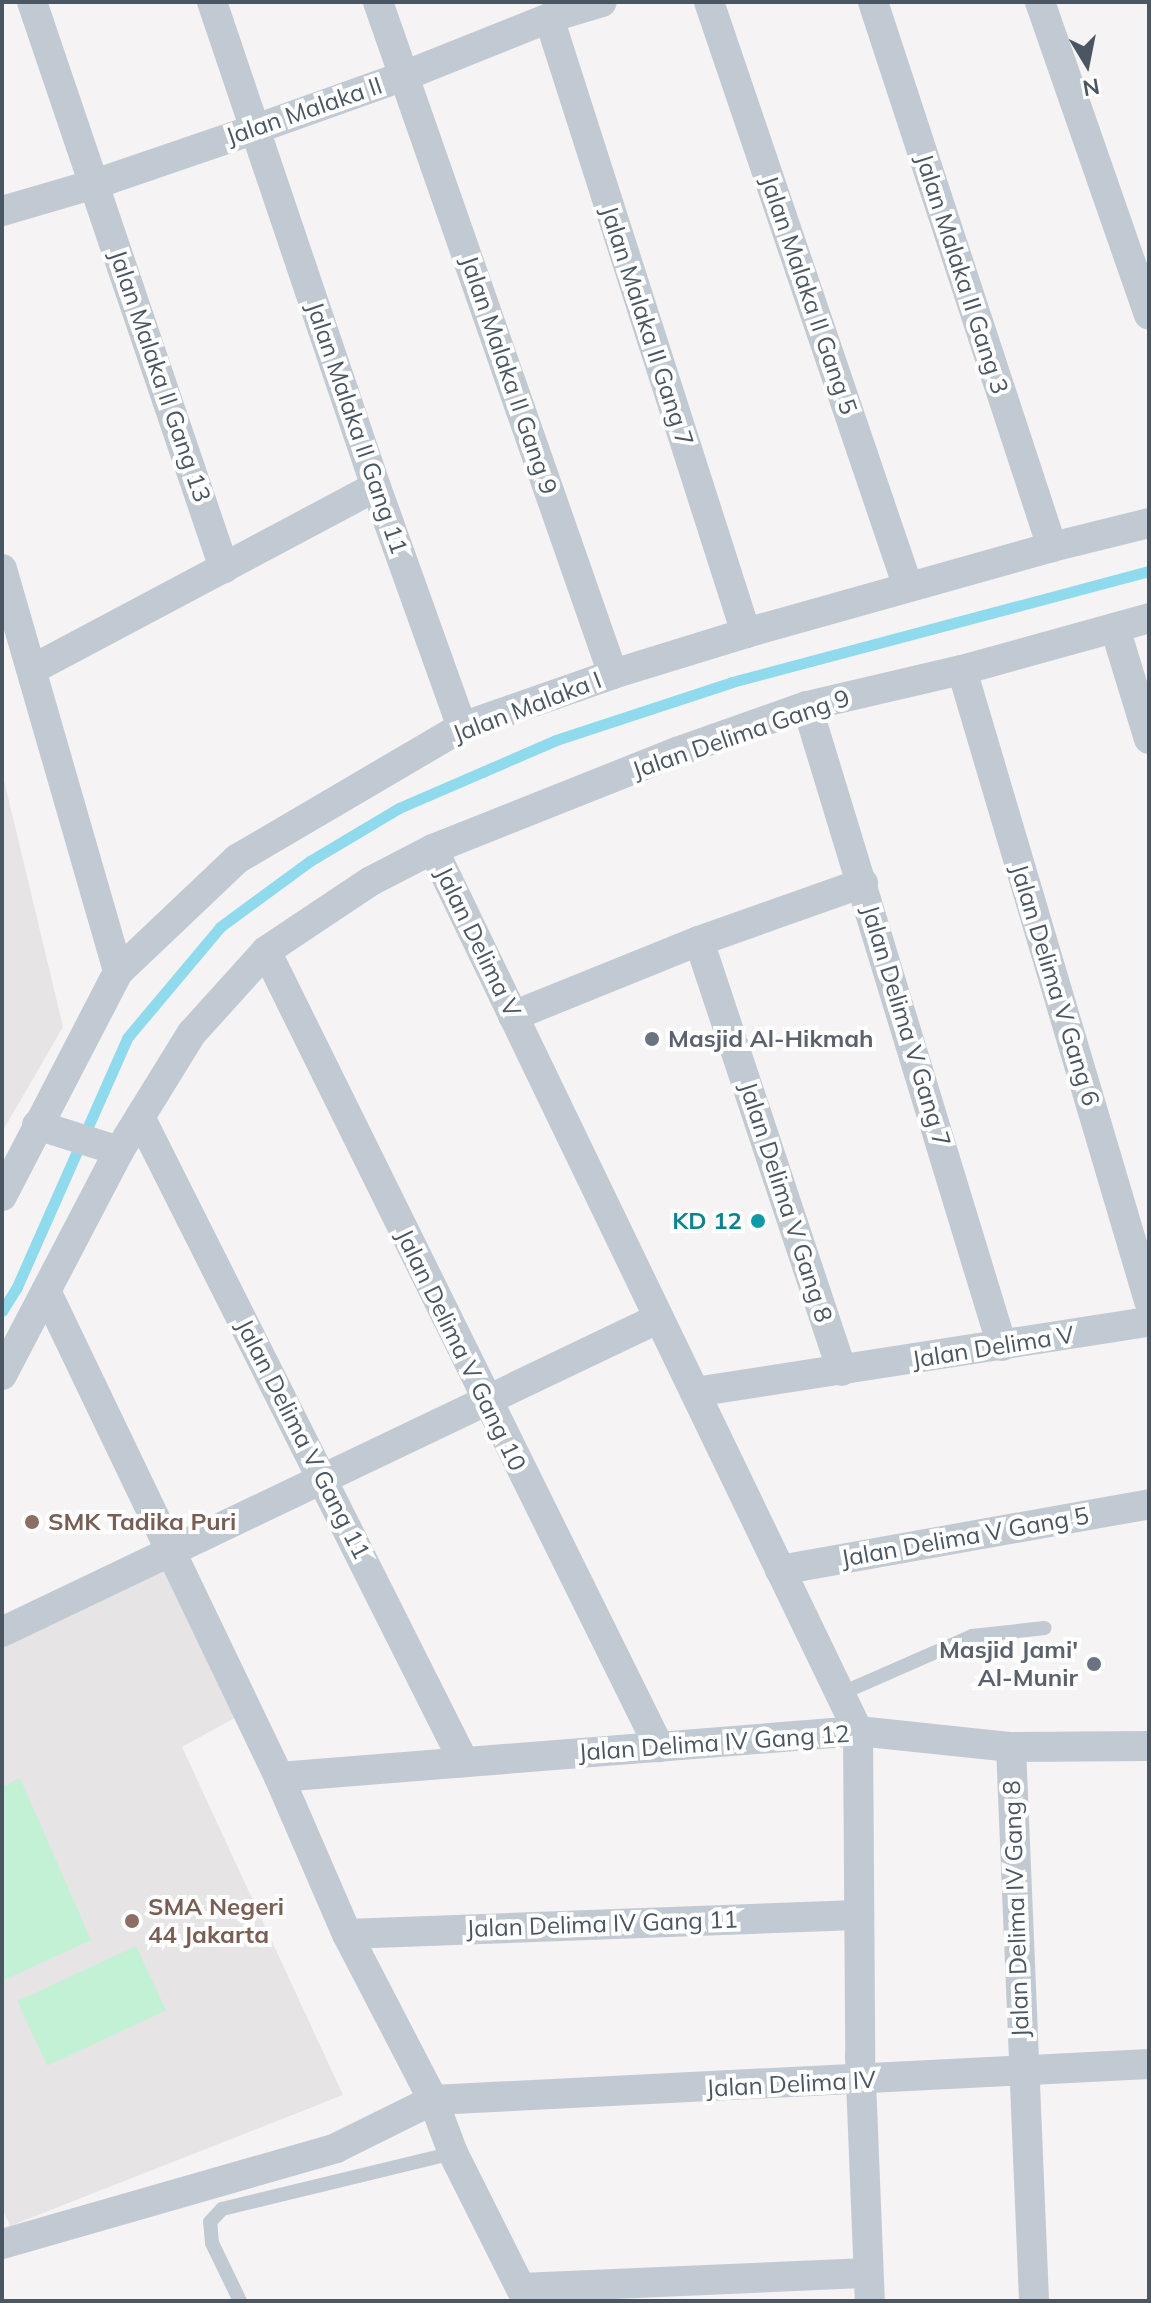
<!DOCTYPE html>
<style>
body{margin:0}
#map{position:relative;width:1151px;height:2303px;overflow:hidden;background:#f5f3f3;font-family:Mulish,sans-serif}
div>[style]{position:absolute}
.education>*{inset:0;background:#e6e4e5}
.green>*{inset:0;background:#c3f1d5;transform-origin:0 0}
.stream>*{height:11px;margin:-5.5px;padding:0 5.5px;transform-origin:5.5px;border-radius:5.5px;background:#90daee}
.service>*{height:14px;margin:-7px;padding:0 7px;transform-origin:7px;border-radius:7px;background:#c1cad2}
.minor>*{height:30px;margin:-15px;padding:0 15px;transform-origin:15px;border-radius:15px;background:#c1cad2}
.dots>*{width:22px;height:22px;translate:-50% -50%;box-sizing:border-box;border:4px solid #fff;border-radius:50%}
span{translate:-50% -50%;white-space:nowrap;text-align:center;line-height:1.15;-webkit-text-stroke:8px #fff;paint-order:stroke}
.street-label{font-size:24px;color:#4a5661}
.worship-label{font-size:24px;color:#5b616d;font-weight:700}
.left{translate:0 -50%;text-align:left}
.right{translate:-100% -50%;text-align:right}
.culture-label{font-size:24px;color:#0d838f;font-weight:700}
.education-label{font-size:24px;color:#785e54;font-weight:700}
.frame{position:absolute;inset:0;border:4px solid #4a5661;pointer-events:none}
.north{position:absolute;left:1047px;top:24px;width:80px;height:80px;-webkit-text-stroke:6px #fff;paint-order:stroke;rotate:170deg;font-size:22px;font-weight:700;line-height:32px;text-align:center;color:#4a5661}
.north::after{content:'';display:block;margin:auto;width:28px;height:36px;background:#4a5661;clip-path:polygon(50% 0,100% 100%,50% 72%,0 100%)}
</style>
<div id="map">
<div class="education">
<div style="clip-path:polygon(2px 772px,63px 1027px,2px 1132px)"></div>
<div style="clip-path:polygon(171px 1557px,247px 1711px,182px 1747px,343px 2095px,10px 2226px,2px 2208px,2px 1642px)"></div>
</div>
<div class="green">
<div style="clip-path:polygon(20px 1778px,91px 1940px,2px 1981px,2px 1787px)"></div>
<div style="left:136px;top:1946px;width:71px;height:131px;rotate:65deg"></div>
</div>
<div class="stream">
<div style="left:2px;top:1311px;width:26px;rotate:-58deg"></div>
<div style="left:16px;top:1289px;width:274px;rotate:-66.1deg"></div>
<div style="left:127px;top:1038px;width:145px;rotate:-50deg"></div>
<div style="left:220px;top:927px;width:112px;rotate:-36.3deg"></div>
<div style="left:310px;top:861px;width:104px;rotate:-30.8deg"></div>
<div style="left:399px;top:808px;width:171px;rotate:-23.4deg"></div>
<div style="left:556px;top:740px;width:185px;rotate:-18.2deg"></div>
<div style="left:732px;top:682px;width:432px;rotate:-14.9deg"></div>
</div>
<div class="service">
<div style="left:840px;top:1694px;width:144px;rotate:-23.7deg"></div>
<div style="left:972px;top:1636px;width:73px;rotate:-6.3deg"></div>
<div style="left:240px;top:2301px;width:64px;rotate:-115.8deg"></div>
<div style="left:212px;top:2243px;width:21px;rotate:-95deg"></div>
<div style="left:210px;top:2222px;width:18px;rotate:-47deg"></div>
<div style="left:222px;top:2209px;width:238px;rotate:-13.6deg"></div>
</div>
<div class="minor">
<div style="left:32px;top:2px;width:598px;rotate:71.26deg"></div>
<div style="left:212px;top:2px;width:512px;rotate:71.32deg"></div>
<div style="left:376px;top:487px;width:255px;rotate:70.3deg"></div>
<div style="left:378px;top:2px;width:712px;rotate:70.73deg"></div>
<div style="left:709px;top:2px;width:618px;rotate:71.21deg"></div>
<div style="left:873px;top:2px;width:574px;rotate:71.82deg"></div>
<div style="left:1040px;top:2px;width:331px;rotate:70.8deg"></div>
<div style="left:549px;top:18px;width:646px;rotate:72.24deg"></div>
<div style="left:2px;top:211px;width:97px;rotate:-16.2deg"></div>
<div style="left:95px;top:184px;width:170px;rotate:-18.9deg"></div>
<div style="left:256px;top:129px;width:157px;rotate:-19.7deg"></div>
<div style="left:404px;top:76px;width:156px;rotate:-21.8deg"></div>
<div style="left:549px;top:18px;width:55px;rotate:-16.8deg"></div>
<div style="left:2px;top:569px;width:419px;rotate:73.9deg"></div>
<div style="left:1115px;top:628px;width:116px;rotate:73deg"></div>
<div style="left:33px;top:669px;width:388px;rotate:-28deg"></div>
<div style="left:962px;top:670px;width:658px;rotate:73.49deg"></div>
<div style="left:807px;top:706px;width:669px;rotate:73.05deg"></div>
<div style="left:433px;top:849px;width:979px;rotate:64.27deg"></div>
<div style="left:858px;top:1731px;width:325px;rotate:89.6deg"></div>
<div style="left:860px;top:2056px;width:245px;rotate:87.7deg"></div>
<div style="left:699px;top:941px;width:453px;rotate:71.6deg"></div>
<div style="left:266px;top:951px;width:888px;rotate:63.72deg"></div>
<div style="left:513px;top:1016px;width:201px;rotate:-22deg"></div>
<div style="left:699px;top:941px;width:174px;rotate:-19.5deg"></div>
<div style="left:140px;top:1117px;width:722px;rotate:63.33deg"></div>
<div style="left:37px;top:1125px;width:86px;rotate:17.6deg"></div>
<div style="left:2px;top:1196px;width:252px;rotate:-62.6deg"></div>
<div style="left:118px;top:972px;width:164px;rotate:-43.5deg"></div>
<div style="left:237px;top:859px;width:261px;rotate:-30.4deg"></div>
<div style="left:462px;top:727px;width:160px;rotate:-19.3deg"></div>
<div style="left:613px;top:674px;width:139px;rotate:-17.1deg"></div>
<div style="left:746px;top:633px;width:318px;rotate:-15.7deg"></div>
<div style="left:1052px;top:547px;width:100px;rotate:-13.9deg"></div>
<div style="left:47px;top:1293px;width:537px;rotate:64.39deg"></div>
<div style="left:279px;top:1777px;width:171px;rotate:66.6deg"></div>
<div style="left:347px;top:1934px;width:187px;rotate:62.6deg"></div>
<div style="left:433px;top:2100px;width:57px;rotate:69.3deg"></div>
<div style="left:453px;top:2153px;width:165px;rotate:63.4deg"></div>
<div style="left:2px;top:1375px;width:253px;rotate:-62.4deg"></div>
<div style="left:119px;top:1151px;width:139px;rotate:-58.3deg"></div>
<div style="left:192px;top:1033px;width:110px;rotate:-47.9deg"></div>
<div style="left:266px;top:951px;width:126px;rotate:-33.7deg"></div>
<div style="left:371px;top:881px;width:70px;rotate:-27.3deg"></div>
<div style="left:433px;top:849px;width:263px;rotate:-21.7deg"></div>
<div style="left:677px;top:752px;width:138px;rotate:-19.5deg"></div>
<div style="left:807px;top:706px;width:159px;rotate:-13.1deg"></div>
<div style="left:962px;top:670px;width:194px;rotate:-15.5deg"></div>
<div style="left:695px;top:1392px;width:459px;rotate:-8.8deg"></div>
<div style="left:780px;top:1570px;width:375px;rotate:-10.1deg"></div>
<div style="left:2px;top:1632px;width:728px;rotate:-25.54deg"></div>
<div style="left:1011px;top:1747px;width:554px;rotate:87.62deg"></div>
<div style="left:279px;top:1777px;width:581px;rotate:-4.54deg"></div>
<div style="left:858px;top:1731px;width:154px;rotate:6deg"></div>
<div style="left:1011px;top:1747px;width:138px;rotate:-0.4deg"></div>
<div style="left:347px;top:1934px;width:511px;rotate:-2.13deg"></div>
<div style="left:2px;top:2244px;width:348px;rotate:-16deg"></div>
<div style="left:336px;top:2148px;width:108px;rotate:-26.3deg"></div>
<div style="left:433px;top:2100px;width:717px;rotate:-2.88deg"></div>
<div style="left:521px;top:2288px;width:347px;rotate:-2.5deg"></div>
</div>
<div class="dots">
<div style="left:652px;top:1039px;background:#6b7280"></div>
<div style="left:758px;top:1221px;background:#0f9aa8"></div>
<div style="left:32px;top:1522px;background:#8d6e63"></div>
<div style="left:1094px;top:1664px;background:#6b7280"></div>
<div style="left:132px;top:1921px;background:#8d6e63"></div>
</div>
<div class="street-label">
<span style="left:304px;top:111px;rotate:-19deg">Jalan Malaka II</span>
<span style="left:962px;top:274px;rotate:72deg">Jalan Malaka II Gang 3</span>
<span style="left:809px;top:295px;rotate:71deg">Jalan Malaka II Gang 5</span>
<span style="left:647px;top:326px;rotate:72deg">Jalan Malaka II Gang 7</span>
<span style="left:509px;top:375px;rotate:71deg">Jalan Malaka II Gang 9</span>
<span style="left:160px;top:376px;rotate:71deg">Jalan Malaka II Gang 13</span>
<span style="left:357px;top:428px;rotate:71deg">Jalan Malaka II Gang 11</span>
<span style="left:527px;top:707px;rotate:-21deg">Jalan Malaka I</span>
<span style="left:741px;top:734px;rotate:-19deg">Jalan Delima Gang 9</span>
<span style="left:478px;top:942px;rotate:64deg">Jalan Delima V</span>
<span style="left:1055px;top:985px;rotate:73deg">Jalan Delima V Gang 6</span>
<span style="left:906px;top:1026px;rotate:73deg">Jalan Delima V Gang 7</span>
<span style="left:786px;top:1202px;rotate:72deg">Jalan Delima V Gang 8</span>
<span style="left:993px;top:1347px;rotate:-9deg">Jalan Delima V</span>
<span style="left:461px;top:1350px;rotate:64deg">Jalan Delima V Gang 10</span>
<span style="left:303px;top:1439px;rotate:63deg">Jalan Delima V Gang 11</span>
<span style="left:965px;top:1537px;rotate:-10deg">Jalan Delima V Gang 5</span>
<span style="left:714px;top:1743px;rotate:-4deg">Jalan Delima IV Gang 12</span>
<span style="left:1016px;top:1909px;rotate:-92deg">Jalan Delima IV Gang 8</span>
<span style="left:602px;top:1924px;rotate:-2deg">Jalan Delima IV Gang 11</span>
<span style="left:791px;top:2084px;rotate:-3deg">Jalan Delima IV</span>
</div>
<div class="worship-label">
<span class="left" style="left:668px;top:1039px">Masjid Al-Hikmah</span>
<span class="right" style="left:1078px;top:1664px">Masjid Jami'<br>Al-Munir</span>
</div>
<div class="culture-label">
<span class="right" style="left:742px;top:1221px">KD 12</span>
</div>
<div class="education-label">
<span class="left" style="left:48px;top:1522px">SMK Tadika Puri</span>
<span class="left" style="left:148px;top:1921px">SMA Negeri<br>44 Jakarta</span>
</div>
<div class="frame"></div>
<div class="north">N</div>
</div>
